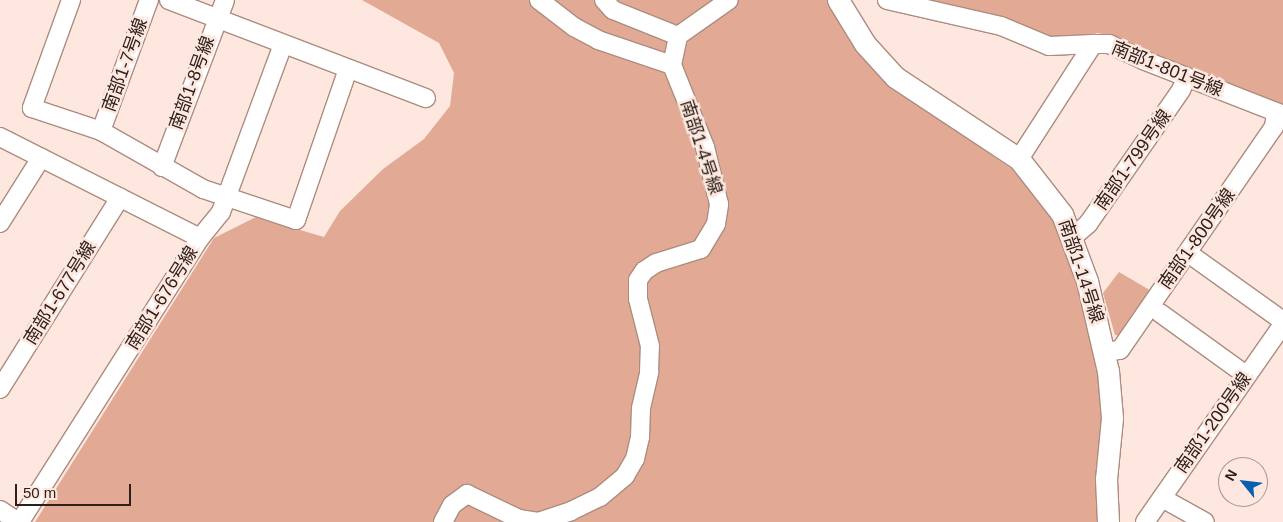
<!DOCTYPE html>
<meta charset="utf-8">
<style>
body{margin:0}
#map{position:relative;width:1283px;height:522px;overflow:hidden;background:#fde7df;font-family:Arial,"Noto Sans JP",sans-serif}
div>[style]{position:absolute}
.green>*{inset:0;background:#e2aa94}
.roads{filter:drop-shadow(1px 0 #ad8c7f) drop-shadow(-1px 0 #ad8c7f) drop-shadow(0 1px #ad8c7f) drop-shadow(0 -1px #ad8c7f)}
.minor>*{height:18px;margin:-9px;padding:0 9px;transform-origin:9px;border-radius:9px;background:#fff}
.tertiary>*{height:21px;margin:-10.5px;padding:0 10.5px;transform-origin:10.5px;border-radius:10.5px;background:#fff}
span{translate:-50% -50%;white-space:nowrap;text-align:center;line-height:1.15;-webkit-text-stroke:5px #fde7df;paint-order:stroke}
.street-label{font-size:18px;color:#2d201b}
.north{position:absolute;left:1218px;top:457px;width:50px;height:50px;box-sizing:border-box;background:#fde7df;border:1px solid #aa9791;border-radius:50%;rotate:299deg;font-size:14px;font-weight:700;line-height:20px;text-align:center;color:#2d201b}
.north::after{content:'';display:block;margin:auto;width:18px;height:22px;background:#0860ae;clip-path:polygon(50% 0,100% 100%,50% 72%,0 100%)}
.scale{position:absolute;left:15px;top:484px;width:116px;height:22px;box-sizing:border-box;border:2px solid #2d201b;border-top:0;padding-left:6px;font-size:15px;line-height:18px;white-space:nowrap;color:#2d201b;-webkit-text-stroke:4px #fde7df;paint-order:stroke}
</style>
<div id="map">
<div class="green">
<div style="clip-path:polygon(362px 0,828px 0,858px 51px,885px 82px,1019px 174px,1053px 218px,1072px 263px,1099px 372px,1103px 407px,1099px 522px,35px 522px,214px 238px,256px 217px,324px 237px,340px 211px,383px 169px,424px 139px,450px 106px,454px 73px,439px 43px)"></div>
<div style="clip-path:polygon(928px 0,1283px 0,1283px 105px,1182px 68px,1113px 37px,1098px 33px,1052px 39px,1000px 16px)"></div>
<div style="clip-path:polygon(1119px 272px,1153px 292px,1121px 336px,1115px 335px,1103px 293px)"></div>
</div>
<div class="roads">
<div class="minor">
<div style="left:71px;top:0;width:115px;rotate:109.9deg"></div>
<div style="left:32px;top:108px;width:73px;rotate:18.4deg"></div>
<div style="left:101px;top:131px;width:117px;rotate:29.6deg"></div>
<div style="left:203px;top:189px;width:98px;rotate:18.4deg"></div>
<div style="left:296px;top:220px;width:160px;rotate:-71deg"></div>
<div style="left:169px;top:0;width:275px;rotate:20.9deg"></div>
<div style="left:539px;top:0;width:44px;rotate:37.6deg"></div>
<div style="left:574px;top:27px;width:27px;rotate:28deg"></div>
<div style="left:598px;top:40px;width:78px;rotate:18.7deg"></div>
<div style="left:604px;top:0;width:13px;rotate:48deg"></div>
<div style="left:613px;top:10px;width:70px;rotate:21.8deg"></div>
<div style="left:887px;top:0;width:117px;rotate:12.8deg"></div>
<div style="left:1001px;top:26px;width:52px;rotate:22.6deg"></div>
<div style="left:1049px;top:46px;width:44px;rotate:-2.6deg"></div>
<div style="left:672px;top:65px;width:30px;rotate:-78deg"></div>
<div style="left:678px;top:36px;width:62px;rotate:-35.2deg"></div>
<div style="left:101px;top:131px;width:140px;rotate:-69.9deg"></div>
<div style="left:0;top:137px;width:224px;rotate:26.8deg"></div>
<div style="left:200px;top:238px;width:336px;rotate:122.4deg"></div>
<div style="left:1019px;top:159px;width:137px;rotate:-57.2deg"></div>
<div style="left:1093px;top:44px;width:16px"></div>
<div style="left:1109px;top:44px;width:38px;rotate:25deg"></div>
<div style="left:1143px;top:60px;width:150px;rotate:21.4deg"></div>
<div style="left:162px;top:167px;width:178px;rotate:-69.3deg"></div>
<div style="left:0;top:223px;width:77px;rotate:-57.8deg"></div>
<div style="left:1073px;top:237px;width:20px;rotate:-41deg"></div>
<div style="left:1088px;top:224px;width:163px;rotate:-55.2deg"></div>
<div style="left:1181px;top:90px;width:14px;rotate:-65deg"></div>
<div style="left:200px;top:238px;width:33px;rotate:-51deg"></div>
<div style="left:221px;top:212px;width:179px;rotate:-69.7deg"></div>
<div style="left:1188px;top:253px;width:117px;rotate:35.6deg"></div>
<div style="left:1160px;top:313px;width:106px;rotate:35.8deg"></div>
<div style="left:1105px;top:352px;width:15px;rotate:-8deg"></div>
<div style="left:1120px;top:350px;width:271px;rotate:-55.4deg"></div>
<div style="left:1274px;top:127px;width:15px;rotate:-82deg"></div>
<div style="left:0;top:389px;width:226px;rotate:-57.9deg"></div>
<div style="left:1162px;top:498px;width:49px;rotate:29.2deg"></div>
<div style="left:0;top:510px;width:22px;rotate:34deg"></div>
<div style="left:443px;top:522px;width:19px;rotate:-62deg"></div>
<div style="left:452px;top:505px;width:19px;rotate:-36deg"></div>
<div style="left:467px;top:494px;width:58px;rotate:25.7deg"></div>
<div style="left:519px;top:519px;width:19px;rotate:9deg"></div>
<div style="left:538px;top:522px;width:35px;rotate:-18deg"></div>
<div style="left:571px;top:511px;width:32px;rotate:-26deg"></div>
<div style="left:600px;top:497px;width:33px;rotate:-40deg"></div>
<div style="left:625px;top:476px;width:20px;rotate:-60deg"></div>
<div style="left:635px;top:459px;width:23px;rotate:-77deg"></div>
<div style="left:640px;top:437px;width:29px;rotate:-88deg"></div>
<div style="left:641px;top:408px;width:37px;rotate:-77deg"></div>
<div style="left:649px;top:372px;width:26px;rotate:-88deg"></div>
<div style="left:650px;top:346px;width:49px;rotate:-104.3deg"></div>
<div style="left:638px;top:299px;width:19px;rotate:-90deg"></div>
<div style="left:638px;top:280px;width:11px;rotate:-56deg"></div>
<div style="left:644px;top:271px;width:14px;rotate:-34deg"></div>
<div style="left:656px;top:263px;width:47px;rotate:-17.3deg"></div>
<div style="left:701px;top:249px;width:29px;rotate:-59deg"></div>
<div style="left:716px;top:224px;width:20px;rotate:-81deg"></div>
<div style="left:719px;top:204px;width:59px;rotate:-103.8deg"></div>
<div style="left:705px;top:147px;width:88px;rotate:-111.9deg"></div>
<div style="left:1145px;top:522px;width:241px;rotate:-55.1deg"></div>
</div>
<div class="tertiary">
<div style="left:838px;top:0;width:52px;rotate:58.5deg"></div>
<div style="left:865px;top:44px;width:45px;rotate:47.7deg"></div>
<div style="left:895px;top:77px;width:149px;rotate:33.5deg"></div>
<div style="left:1019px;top:159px;width:70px;rotate:52deg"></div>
<div style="left:1062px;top:214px;width:72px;rotate:69.5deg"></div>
<div style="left:1087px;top:281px;width:92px;rotate:76.9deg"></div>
<div style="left:1108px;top:371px;width:47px;rotate:85.1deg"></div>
<div style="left:1112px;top:418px;width:61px;rotate:95.6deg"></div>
<div style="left:1106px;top:479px;width:43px;rotate:87.3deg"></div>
</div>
</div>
<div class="street-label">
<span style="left:125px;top:65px;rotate:-70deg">南部1-7号線</span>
<span style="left:1167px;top:69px;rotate:22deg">南部1-801号線</span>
<span style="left:192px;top:83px;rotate:-70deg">南部1-8号線</span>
<span style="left:701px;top:147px;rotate:72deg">南部1-4号線</span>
<span style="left:1133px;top:160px;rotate:-55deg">南部1-799号線</span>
<span style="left:1197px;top:239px;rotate:-55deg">南部1-800号線</span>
<span style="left:1081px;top:271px;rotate:72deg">南部1-14号線</span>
<span style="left:60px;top:293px;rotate:-58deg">南部1-677号線</span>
<span style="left:162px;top:298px;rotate:-58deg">南部1-676号線</span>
<span style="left:1213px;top:423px;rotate:-55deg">南部1-200号線</span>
</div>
<div class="north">N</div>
<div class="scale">50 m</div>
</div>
